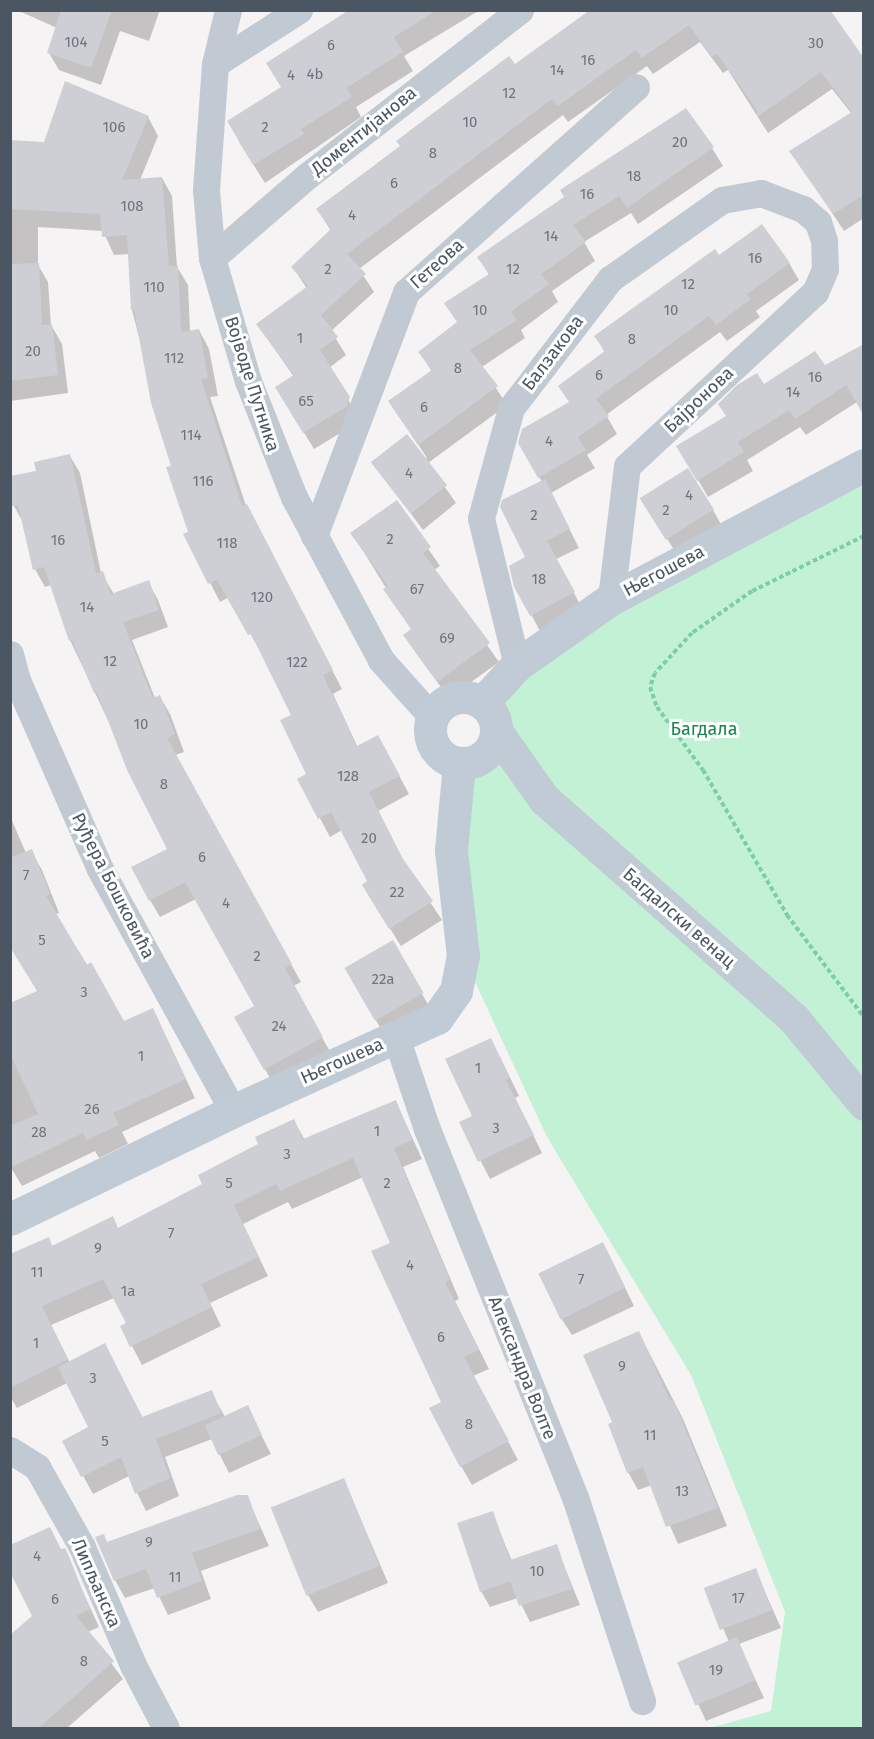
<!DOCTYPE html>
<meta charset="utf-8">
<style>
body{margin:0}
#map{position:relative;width:874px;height:1739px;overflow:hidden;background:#f5f3f3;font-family:"Fira Sans",sans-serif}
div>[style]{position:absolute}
.green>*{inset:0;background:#c3f1d5}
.shadow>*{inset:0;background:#0003;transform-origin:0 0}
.building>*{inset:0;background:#cdcfd5;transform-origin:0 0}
.path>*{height:4px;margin-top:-2px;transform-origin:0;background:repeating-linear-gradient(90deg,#7ad0a6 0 4.5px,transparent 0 7.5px)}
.street>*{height:27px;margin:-13.5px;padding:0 13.5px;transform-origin:13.5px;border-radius:13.5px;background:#c1cad2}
.secondary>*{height:33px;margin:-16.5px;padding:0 16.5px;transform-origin:16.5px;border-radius:16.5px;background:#c1cbd6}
.secondary>.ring{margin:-16.5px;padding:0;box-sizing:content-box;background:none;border:33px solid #c1cbd6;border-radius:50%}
span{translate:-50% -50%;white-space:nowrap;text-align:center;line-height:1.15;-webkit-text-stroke:6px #fff;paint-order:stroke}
.number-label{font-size:15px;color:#6b747e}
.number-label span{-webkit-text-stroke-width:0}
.street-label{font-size:18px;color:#4a5661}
.park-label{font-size:18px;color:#17864f}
.frame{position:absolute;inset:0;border:12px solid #4a5661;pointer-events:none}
</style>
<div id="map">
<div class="green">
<div style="clip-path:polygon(863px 465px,863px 1728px,710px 1728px,771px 1711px,785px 1612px,691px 1375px,547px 1137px,463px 956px,470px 762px,488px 751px,494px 742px,495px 720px,490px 711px,517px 665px)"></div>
</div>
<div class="shadow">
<div style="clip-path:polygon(17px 10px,160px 10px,149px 41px,120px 31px,101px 85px,59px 70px,49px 53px,57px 28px)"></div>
<div style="clip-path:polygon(352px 10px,480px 10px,404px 56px,413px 71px,356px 107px,361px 117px,265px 183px,239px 142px)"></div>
<div style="clip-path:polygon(594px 10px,828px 10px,864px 61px,864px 218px,844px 231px,791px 151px,852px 114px,832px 89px,768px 133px,728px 70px,723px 73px,700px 42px,653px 74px,647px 66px,568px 122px,563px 115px,359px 269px,374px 292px,331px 331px,346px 355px,329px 368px,358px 416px,355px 424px,314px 449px,287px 405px,294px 377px,258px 325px,307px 289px,293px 267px,331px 231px,318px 210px)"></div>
<div style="clip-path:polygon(148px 117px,158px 136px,140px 180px,162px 178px,172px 196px,177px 267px,188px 285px,190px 332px,199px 330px,209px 349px,218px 396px,210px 397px,246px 506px,342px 689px,333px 694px,358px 748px,388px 755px,409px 794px,378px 811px,406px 866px,442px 920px,401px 946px,374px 903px,369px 882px,342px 830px,330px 837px,299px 779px,308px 774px,293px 715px,261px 652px,229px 597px,220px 602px,186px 535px,190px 533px,132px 310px,129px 254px,114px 255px,103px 231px,38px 227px,38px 265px,48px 282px,51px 325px,62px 344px,68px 393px,10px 401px,10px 142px,45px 144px)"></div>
<div style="clip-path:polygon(712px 148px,723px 166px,638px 224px,631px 213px,584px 242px,595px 261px,552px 291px,558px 302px,521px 330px,525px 338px,482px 367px,507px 405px,428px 463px,456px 503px,423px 530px,373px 463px,427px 458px,390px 401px,432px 372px,420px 352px,458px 323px,489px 275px,479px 257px)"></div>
<div style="clip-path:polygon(719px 258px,789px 263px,799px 280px,756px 311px,760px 317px,727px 341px,720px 332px,606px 415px,617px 434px,587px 455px,595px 468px,551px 493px,579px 548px,556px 559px,583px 610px,541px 633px,516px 586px,527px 558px,542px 482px,519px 443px,570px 403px,605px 353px,596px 336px)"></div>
<div style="clip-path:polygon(864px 345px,857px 402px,806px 435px,800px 427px,747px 460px,753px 471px,708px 497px,678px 446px,727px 417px,764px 386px,824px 367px)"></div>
<div style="clip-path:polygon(70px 456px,80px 473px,101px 573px,114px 594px,148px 582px,158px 600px,168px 627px,132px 640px,155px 698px,160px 697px,170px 714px,184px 752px,175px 755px,301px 982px,293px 986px,332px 1055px,275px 1087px,265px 1069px,256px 1007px,196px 899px,160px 917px,150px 900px,169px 849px,70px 640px,51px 585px,45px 587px,35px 569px,24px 524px,14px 506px,10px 490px)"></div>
<div style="clip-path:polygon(396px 502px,440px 566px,434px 570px,499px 662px,449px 698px,416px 653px,405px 635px,412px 630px,352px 533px)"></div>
<div style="clip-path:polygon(713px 510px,723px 528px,678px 556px,653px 517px)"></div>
<div style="clip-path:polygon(10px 816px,26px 853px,31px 851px,42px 870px,59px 913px,55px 914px,124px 1023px,153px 1010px,195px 1098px,122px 1132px,128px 1144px,99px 1158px,95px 1151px,22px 1186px,10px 1166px,10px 1004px,39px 991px,10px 930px)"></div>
<div style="left:392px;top:942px;width:80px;height:53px;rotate:60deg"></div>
<div style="clip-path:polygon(500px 1057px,519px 1096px,515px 1098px,542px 1153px,490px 1179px,461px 1123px,474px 1116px)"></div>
<div style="clip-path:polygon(396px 1102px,422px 1159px,403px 1167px,459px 1299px,455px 1301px,489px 1369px,473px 1376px,518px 1460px,472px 1485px,461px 1466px,392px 1244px,363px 1177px,292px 1209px,288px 1202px,243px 1224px,268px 1276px,210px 1303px,221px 1326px,142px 1365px,122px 1327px,128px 1324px,114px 1298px,51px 1325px,70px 1363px,114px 1363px,143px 1418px,211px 1392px,225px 1417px,247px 1407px,271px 1454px,229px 1473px,212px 1439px,165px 1457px,179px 1496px,146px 1511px,129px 1476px,93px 1494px,64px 1441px,90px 1428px,67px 1383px,17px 1408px,10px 1396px,10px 1255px,119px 1230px,204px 1184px,294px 1121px,305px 1140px)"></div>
<div style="clip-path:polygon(612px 1261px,634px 1306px,572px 1335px,561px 1318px)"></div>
<div style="clip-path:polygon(639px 1333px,683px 1419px,727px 1526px,678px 1544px,652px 1485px,638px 1490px,628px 1472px,614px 1423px)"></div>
<div style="clip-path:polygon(344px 1480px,388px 1583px,318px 1612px,308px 1595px)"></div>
<div style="clip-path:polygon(247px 1497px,269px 1546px,201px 1571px,211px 1599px,168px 1615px,155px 1588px,125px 1598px,115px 1580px,108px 1544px)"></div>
<div style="clip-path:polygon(492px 1513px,512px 1561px,556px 1546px,580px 1605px,530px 1622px,518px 1598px,490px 1607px,481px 1591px)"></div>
<div style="clip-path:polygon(64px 1550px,99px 1627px,88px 1632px,123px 1679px,67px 1728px,10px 1728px,34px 1616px)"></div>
<div style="clip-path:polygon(755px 1570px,781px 1628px,739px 1644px,764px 1698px,706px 1721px,679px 1663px,729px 1642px,706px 1589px)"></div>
</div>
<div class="building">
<div style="clip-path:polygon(61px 10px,112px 10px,91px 68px,47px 53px)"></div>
<div style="clip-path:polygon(349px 10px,437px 10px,394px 37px,403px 52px,346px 88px,352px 97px,301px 129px,304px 134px,253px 165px,227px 121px,281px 87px,266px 63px)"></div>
<div style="clip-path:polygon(590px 10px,830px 10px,864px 58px,864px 195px,833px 214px,789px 151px,852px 112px,821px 72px,757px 117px,757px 110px,717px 54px,712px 57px,689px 25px,642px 58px,636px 50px,558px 106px,552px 99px,347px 254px,366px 274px,321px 315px,338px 337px,320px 350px,350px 397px,346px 407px,303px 433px,275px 387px,294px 375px,256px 324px,308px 286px,291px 267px,331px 229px,316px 209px,400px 146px,396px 141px,509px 56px,515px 64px)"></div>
<div style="clip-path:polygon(65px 81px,149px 116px,122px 180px,162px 177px,169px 266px,178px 266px,181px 332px,199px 329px,208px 378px,201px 379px,242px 506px,247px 504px,333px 670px,323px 675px,357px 746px,378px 735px,400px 776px,369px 792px,403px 859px,433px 901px,389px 929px,362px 885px,367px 881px,331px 812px,318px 819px,297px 779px,306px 774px,280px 720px,291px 715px,251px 634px,248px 635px,217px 580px,208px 584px,183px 534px,188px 532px,166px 467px,171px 466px,151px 403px,134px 310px,131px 310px,127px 235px,102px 237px,100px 214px,10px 209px,10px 140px,44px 142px)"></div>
<div style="clip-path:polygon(686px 108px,714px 147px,627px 208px,619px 196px,573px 225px,586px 242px,541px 274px,549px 284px,511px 312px,517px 320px,470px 350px,498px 386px,418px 445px,388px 401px,432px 370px,418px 352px,457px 322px,444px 303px,489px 274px,477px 257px,564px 197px,560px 190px)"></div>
<div style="clip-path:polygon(762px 224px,790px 263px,747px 294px,751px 299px,716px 325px,709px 316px,596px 399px,609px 416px,578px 437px,586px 450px,538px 478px,518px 443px,522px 429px,569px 402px,558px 386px,605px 351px,594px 336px,715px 249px,719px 255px)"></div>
<div style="clip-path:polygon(39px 263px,42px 325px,52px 324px,58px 375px,10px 381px,10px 264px)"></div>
<div style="clip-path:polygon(864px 344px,864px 416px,846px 385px,795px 419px,789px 410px,738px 442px,744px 452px,697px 481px,676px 446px,726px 416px,718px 404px,737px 385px,757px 373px,764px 384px,815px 351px,825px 365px)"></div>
<div style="left:407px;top:434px;width:65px;height:46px;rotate:52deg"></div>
<div style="clip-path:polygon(70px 454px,96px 573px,103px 571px,111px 594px,149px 580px,159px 610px,123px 622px,153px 698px,160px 695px,175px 734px,167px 738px,292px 964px,285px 968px,323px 1037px,264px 1070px,234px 1017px,254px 1006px,185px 882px,149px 901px,131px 867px,167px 849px,127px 770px,97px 692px,94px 693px,72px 640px,69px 641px,44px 567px,33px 570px,18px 505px,10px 507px,10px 476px,36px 471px,34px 462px)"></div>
<div style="left:688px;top:468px;width:49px;height:57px;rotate:58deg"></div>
<div style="clip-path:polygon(545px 479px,570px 529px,547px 541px,575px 592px,530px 616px,514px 587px,509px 566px,525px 557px,500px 507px,502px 500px)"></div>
<div style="clip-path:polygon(397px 500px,431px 547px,423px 553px,490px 643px,437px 682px,403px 635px,411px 629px,383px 589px,388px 586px,350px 533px)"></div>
<div style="clip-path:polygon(32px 849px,50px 894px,46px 896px,87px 965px,91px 962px,124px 1021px,153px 1008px,186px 1079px,113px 1113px,119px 1125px,87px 1140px,83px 1133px,10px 1168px,10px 1126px,38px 1114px,10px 1054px,10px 1003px,37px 991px,10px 947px,10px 858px)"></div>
<div style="left:393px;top:940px;width:61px;height:56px;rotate:60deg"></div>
<div style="clip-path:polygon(491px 1038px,510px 1078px,506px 1080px,534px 1135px,478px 1162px,459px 1122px,472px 1116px,445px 1059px)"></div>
<div style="clip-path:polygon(396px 1100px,412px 1140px,394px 1148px,450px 1280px,445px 1282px,479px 1350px,464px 1357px,509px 1441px,460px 1467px,429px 1408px,441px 1402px,371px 1251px,390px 1243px,353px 1158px,280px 1191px,276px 1184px,234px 1205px,259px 1257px,201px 1284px,212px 1307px,130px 1347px,120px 1326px,126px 1323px,103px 1279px,42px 1306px,68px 1359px,10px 1388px,10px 1254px,49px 1237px,52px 1246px,113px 1216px,118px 1228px,202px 1184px,198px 1175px,258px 1144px,255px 1137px,294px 1119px,303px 1139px)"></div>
<div style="left:603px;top:1242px;width:51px;height:72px;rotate:64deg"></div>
<div style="clip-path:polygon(639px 1331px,670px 1401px,673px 1399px,718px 1508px,666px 1527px,643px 1467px,627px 1473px,608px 1424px,612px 1422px,583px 1355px)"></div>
<div style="clip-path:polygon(105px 1343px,142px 1417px,212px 1390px,221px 1413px,156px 1439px,170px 1478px,135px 1494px,121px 1457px,81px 1477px,62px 1441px,88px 1427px,58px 1367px)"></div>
<div style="left:248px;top:1405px;width:33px;height:48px;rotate:65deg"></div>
<div style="left:344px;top:1478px;width:95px;height:79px;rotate:68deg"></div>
<div style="clip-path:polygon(237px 1495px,248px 1495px,260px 1529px,192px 1553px,202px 1581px,157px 1598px,146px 1569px,114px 1581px,95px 1537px,104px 1534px,107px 1542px)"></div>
<div style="clip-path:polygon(493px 1511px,510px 1560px,557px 1544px,572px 1589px,519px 1606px,510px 1581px,480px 1592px,457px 1523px)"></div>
<div style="clip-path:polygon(50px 1527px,61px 1549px,65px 1548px,68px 1554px,90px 1609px,76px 1616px,114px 1661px,39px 1728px,10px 1728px,10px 1635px,32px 1616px,10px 1572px,10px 1545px)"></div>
<div style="left:756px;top:1568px;width:45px;height:56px;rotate:69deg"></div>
<div style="left:737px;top:1637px;width:47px;height:65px;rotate:67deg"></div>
</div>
<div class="path">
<div style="left:864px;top:536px;width:125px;rotate:153.8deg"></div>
<div style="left:752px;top:591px;width:73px;rotate:145deg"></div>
<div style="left:692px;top:633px;width:54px;rotate:132.8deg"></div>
<div style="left:655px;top:673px;width:15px;rotate:110deg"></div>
<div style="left:650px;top:687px;width:21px;rotate:71deg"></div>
<div style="left:657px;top:707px;width:78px;rotate:53.9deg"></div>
<div style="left:703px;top:770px;width:168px;rotate:59.9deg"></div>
<div style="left:787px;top:915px;width:128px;rotate:53deg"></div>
</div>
<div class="street">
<div style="left:228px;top:10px;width:56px;rotate:103.5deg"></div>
<div style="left:215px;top:64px;width:126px;rotate:94.1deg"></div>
<div style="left:206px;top:190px;width:68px;rotate:85deg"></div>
<div style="left:212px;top:258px;width:128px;rotate:73.7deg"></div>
<div style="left:248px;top:381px;width:125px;rotate:68.4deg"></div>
<div style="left:294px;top:497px;width:185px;rotate:61.9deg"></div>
<div style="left:381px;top:660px;width:76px;rotate:48.2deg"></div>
<div style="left:215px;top:64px;width:100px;rotate:-32.7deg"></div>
<div style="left:212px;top:258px;width:125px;rotate:-40.8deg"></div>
<div style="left:307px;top:176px;width:270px;rotate:-37.9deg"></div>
<div style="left:314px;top:536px;width:261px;rotate:-69.3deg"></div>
<div style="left:406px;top:292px;width:308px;rotate:-41.7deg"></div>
<div style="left:10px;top:654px;width:27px;rotate:75deg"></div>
<div style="left:17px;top:680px;width:206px;rotate:66.3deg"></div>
<div style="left:100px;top:869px;width:276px;rotate:61.2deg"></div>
<div style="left:517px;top:665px;width:151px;rotate:-103.8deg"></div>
<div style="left:481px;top:518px;width:114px;rotate:-74.7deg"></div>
<div style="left:511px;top:408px;width:163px;rotate:-52.5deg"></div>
<div style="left:610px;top:279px;width:137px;rotate:-35.2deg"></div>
<div style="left:722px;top:200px;width:40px;rotate:-10deg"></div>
<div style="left:761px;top:193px;width:45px;rotate:20.9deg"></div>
<div style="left:803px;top:209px;width:20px;rotate:41deg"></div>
<div style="left:818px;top:222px;width:20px;rotate:72deg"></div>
<div style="left:824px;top:241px;width:28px;rotate:88deg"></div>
<div style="left:825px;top:269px;width:25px;rotate:113deg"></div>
<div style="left:815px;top:292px;width:256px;rotate:137.2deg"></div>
<div style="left:627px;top:466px;width:134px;rotate:96.9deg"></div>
<div style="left:396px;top:1037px;width:97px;rotate:71.4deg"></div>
<div style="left:427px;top:1129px;width:397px;rotate:68.1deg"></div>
<div style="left:575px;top:1497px;width:215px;rotate:71.8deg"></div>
<div style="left:10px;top:1450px;width:32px;rotate:32deg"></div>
<div style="left:37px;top:1467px;width:92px;rotate:60.6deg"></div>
<div style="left:82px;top:1547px;width:129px;rotate:66.6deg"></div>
<div style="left:133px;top:1665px;width:71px;rotate:62.4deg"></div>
</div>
<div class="secondary">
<div class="ring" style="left:430px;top:697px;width:33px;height:33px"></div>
<div style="left:482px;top:703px;width:52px;rotate:-47.4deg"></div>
<div style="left:517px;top:665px;width:115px;rotate:-35.1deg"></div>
<div style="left:611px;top:599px;width:286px;rotate:-27.9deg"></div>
<div style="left:496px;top:731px;width:83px;rotate:54.8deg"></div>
<div style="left:544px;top:799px;width:333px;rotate:41.3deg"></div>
<div style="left:794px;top:1019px;width:110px;rotate:50.5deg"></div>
<div style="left:10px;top:1219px;width:248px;rotate:-25.8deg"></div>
<div style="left:233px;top:1111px;width:224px;rotate:-24.5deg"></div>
<div style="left:437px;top:1018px;width:33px;rotate:-55deg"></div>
<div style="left:456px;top:991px;width:36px;rotate:-79deg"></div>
<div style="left:463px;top:956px;width:107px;rotate:-96.5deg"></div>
<div style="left:451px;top:850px;width:87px;rotate:-84.7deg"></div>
</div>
<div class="number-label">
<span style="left:76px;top:43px">104</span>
<span style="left:816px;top:44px">30</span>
<span style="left:331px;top:46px">6</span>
<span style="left:588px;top:61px">16</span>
<span style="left:557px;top:71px">14</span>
<span style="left:315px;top:75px">4b</span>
<span style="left:291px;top:76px">4</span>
<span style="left:509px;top:94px">12</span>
<span style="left:470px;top:123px">10</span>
<span style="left:114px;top:128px">106</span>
<span style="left:265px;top:128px">2</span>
<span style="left:680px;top:143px">20</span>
<span style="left:433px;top:154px">8</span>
<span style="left:634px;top:177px">18</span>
<span style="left:394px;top:184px">6</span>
<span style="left:587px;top:195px">16</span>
<span style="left:132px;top:207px">108</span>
<span style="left:352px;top:216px">4</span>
<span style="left:551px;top:237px">14</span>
<span style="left:755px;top:259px">16</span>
<span style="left:328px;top:270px">2</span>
<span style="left:513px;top:270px">12</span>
<span style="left:688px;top:285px">12</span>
<span style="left:154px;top:288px">110</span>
<span style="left:480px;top:311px">10</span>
<span style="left:671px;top:311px">10</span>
<span style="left:300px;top:339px">1</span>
<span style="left:632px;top:340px">8</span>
<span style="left:33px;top:352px">20</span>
<span style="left:174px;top:359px">112</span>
<span style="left:458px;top:369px">8</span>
<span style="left:599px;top:376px">6</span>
<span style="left:815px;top:378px">16</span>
<span style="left:793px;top:393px">14</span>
<span style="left:306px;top:402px">65</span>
<span style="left:424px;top:408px">6</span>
<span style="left:191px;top:436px">114</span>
<span style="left:549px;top:442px">4</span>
<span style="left:409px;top:474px">4</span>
<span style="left:203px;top:482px">116</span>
<span style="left:689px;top:496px">4</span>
<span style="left:666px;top:511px">2</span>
<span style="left:534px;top:516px">2</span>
<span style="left:390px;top:540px">2</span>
<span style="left:58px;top:541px">16</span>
<span style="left:227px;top:544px">118</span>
<span style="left:539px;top:580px">18</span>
<span style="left:417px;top:590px">67</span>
<span style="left:262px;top:598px">120</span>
<span style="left:87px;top:608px">14</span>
<span style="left:447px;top:639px">69</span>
<span style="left:110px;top:662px">12</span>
<span style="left:297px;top:663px">122</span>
<span style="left:141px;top:725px">10</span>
<span style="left:348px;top:777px">128</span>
<span style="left:164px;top:785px">8</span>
<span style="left:369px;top:839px">20</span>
<span style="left:202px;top:858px">6</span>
<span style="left:26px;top:876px">7</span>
<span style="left:397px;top:893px">22</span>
<span style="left:226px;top:904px">4</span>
<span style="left:42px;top:941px">5</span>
<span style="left:257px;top:957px">2</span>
<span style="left:383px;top:980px">22a</span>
<span style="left:84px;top:993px">3</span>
<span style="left:279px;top:1027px">24</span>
<span style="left:141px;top:1057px">1</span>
<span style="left:478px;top:1069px">1</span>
<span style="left:92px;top:1110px">26</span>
<span style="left:496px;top:1129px">3</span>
<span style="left:377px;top:1132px">1</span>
<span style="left:39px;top:1133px">28</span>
<span style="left:287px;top:1155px">3</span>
<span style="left:229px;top:1184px">5</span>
<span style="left:387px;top:1184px">2</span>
<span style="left:171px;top:1234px">7</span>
<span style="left:98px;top:1249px">9</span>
<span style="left:410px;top:1266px">4</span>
<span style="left:37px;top:1273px">11</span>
<span style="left:581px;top:1280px">7</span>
<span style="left:128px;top:1292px">1a</span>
<span style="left:441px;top:1338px">6</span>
<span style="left:36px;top:1344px">1</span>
<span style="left:622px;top:1367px">9</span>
<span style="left:93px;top:1379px">3</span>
<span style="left:469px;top:1425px">8</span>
<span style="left:650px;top:1436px">11</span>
<span style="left:105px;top:1442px">5</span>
<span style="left:682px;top:1492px">13</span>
<span style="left:149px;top:1543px">9</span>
<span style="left:37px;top:1557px">4</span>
<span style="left:537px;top:1572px">10</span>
<span style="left:175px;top:1578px">11</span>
<span style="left:738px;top:1599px">17</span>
<span style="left:55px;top:1600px">6</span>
<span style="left:84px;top:1662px">8</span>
<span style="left:716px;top:1671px">19</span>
</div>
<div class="street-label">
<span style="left:364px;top:131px;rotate:-39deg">Доментијанова</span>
<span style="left:437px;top:264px;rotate:-42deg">Гетеова</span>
<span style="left:553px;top:353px;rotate:-53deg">Балзакова</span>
<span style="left:252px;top:384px;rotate:72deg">Војводе Путника</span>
<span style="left:699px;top:400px;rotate:-43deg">Бајронова</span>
<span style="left:664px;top:571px;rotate:-28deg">Његошева</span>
<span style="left:113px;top:886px;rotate:63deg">Руђера Бошковића</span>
<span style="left:679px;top:918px;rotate:41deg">Багдалски венац</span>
<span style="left:342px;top:1061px;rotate:-24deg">Његошева</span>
<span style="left:522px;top:1368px;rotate:68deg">Александра Волте</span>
<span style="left:96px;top:1583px;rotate:66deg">Липљанска</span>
</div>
<div class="park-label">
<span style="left:704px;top:729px">Багдала</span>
</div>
<div class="frame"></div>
</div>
